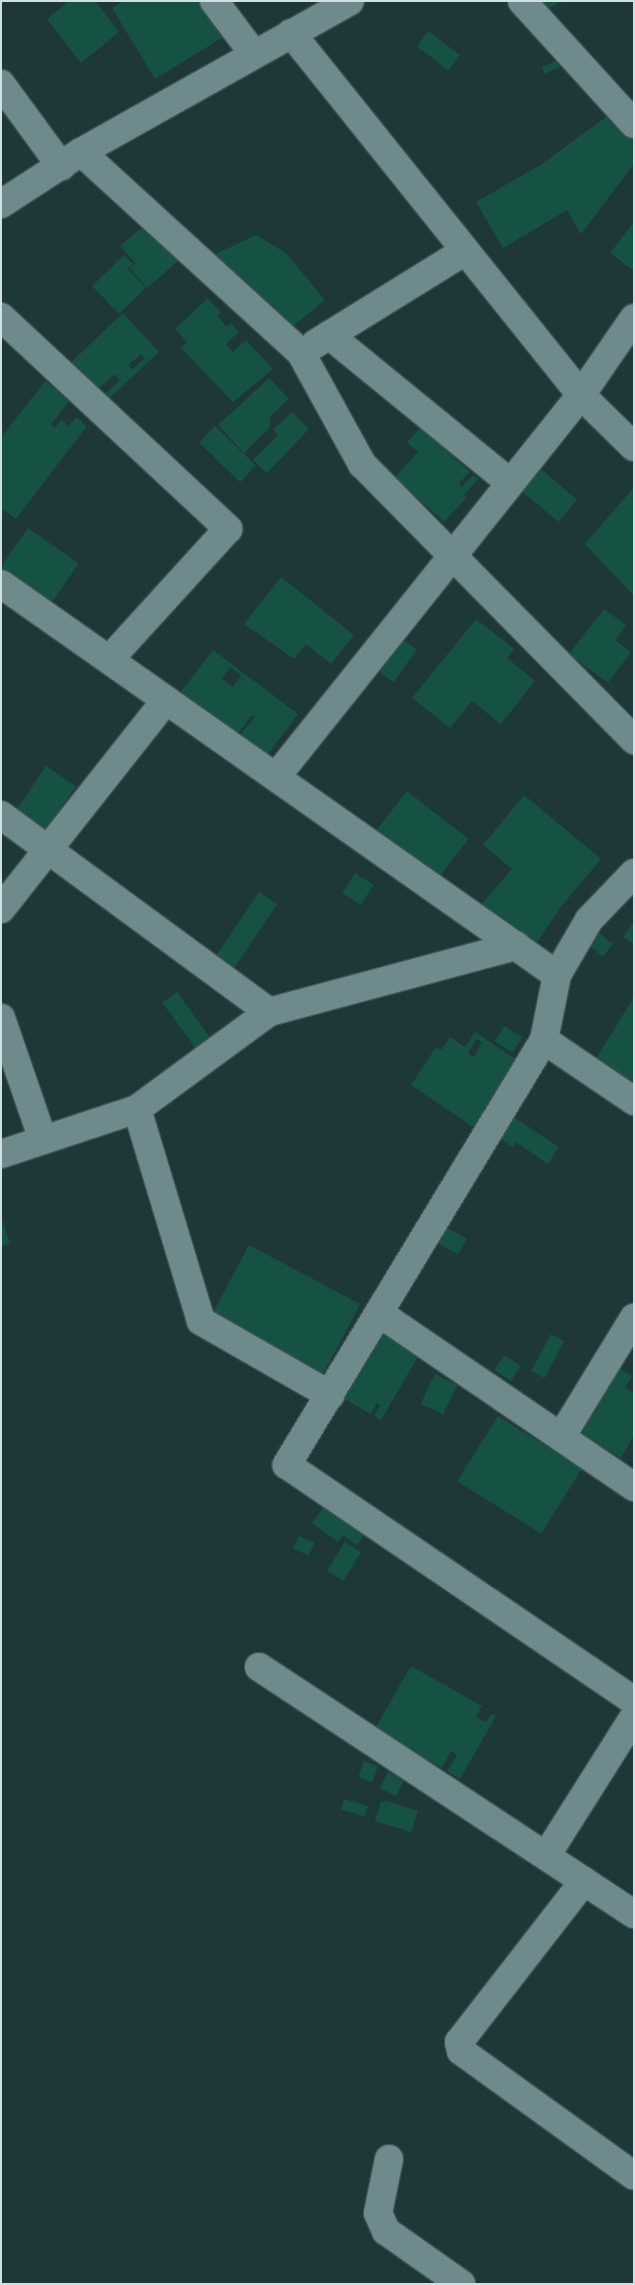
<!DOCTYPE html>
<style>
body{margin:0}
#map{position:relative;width:635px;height:2285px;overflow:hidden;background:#1e3739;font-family:"Varela Round",sans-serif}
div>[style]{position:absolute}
.building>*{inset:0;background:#165244;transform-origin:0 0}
.roads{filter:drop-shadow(1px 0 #3e5456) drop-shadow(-1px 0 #3e5456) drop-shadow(0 1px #3e5456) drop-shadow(0 -1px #3e5456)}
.minor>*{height:28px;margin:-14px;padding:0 14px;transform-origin:14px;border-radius:14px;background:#6e8a8c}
span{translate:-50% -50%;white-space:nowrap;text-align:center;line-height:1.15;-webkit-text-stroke:4px #111c1d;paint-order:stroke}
.frame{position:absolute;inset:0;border:2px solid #d1e0e0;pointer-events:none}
</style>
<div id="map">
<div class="building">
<div style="clip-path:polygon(69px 1px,95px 1px,119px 32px,81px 63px,47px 19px)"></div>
<div style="clip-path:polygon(123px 1px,200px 1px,222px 38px,155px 79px,112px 8px)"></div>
<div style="clip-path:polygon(536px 1px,562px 1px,542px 12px)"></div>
<div style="left:428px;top:31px;width:40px;height:19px;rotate:37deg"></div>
<div style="clip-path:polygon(556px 61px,560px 67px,544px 74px,542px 67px)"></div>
<div style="clip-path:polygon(609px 115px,634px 140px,634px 164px,581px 234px,567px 210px,503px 248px,476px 202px,540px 165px)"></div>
<div style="clip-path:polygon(634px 222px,634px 271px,610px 253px)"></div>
<div style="clip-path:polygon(145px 225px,178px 261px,147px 288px,130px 268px,135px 263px,120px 246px)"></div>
<div style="clip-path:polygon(256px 235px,286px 253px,325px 300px,292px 327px,203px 260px)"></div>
<div style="clip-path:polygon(124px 255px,133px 264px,128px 269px,146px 288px,119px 314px,92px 286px)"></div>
<div style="clip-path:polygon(208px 298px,221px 313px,217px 316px,227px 327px,231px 323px,239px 332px,226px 344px,233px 352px,246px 340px,273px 369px,233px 402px,181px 348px,187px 342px,175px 329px)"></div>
<div style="clip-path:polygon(evenodd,123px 313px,159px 352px,103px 404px,99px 400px,120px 380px,115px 374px,93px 394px,67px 366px,123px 313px,141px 354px,145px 358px,132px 369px,128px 365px,141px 354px)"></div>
<div style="clip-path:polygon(269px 378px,289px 399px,271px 415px,270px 427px,244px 453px,218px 425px)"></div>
<div style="clip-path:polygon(45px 381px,70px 400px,51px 425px,55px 428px,61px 420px,69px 426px,76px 417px,87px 426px,16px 519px,1px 508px,1px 438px)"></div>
<div style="clip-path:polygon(292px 412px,309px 429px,267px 473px,253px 460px,278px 435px,273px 430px)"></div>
<div style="left:215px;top:426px;width:57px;height:23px;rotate:44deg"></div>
<div style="clip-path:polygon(421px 428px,470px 472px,459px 483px,462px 487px,473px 475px,478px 479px,464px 495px,467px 497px,444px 522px,395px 477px,418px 452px,407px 442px)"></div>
<div style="left:531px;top:461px;width:60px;height:29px;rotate:40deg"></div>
<div style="clip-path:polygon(634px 487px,634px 596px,585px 544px)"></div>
<div style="left:28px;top:528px;width:62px;height:50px;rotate:35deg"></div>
<div style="clip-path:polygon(281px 577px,354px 635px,331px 664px,306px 644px,294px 659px,244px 624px)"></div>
<div style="clip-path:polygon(604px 609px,626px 625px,615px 640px,631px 652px,608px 683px,569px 654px)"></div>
<div style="clip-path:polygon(476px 619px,514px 649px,507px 658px,535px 681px,501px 724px,472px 701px,450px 728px,412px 698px)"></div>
<div style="left:395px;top:634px;width:27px;height:40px;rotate:36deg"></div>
<div style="clip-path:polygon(evenodd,213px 650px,298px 714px,266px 757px,239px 736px,255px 717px,252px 715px,237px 735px,180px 693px,213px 650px,230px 667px,241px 675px,233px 687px,222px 679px,230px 667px)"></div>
<div style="left:46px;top:766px;width:36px;height:52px;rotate:34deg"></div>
<div style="left:407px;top:791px;width:78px;height:58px;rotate:38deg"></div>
<div style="clip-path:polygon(524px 795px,601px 859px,560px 908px,534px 947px,478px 908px,512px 869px,483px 845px)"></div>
<div style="left:355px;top:873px;width:22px;height:24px;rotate:32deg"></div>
<div style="left:259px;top:892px;width:22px;height:79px;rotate:34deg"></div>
<div style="clip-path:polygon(634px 921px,634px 944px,623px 937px)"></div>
<div style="left:598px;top:932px;width:19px;height:16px;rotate:39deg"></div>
<div style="left:177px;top:992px;width:58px;height:18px;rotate:54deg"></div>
<div style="clip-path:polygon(634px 997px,634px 1083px,595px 1060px)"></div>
<div style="left:504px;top:1026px;width:21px;height:18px;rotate:31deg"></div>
<div style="clip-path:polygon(evenodd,475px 1032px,518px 1061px,473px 1127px,411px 1085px,436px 1047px,441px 1050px,450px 1037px,465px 1047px,475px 1032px,476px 1039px,482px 1042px,474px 1057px,468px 1054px,476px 1039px)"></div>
<div style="clip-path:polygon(506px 1112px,559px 1147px,548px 1164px,516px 1142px,513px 1147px,492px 1133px)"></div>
<div style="clip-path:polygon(1px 1217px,10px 1243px,1px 1246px)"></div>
<div style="left:446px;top:1227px;width:24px;height:18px;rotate:30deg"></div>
<div style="left:249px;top:1245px;width:126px;height:81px;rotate:28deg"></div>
<div style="clip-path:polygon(375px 1327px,420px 1353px,381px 1420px,374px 1416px,380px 1405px,377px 1403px,371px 1414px,336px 1394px)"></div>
<div style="left:551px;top:1334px;width:15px;height:42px;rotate:28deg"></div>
<div style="left:504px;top:1355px;width:20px;height:18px;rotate:33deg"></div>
<div style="clip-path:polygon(612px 1364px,632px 1376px,625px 1388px,634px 1393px,634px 1436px,621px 1458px,572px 1428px)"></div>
<div style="left:435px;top:1374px;width:25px;height:33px;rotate:26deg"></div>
<div style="left:498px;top:1416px;width:99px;height:77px;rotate:32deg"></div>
<div style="clip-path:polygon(325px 1505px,365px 1534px,357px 1545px,343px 1535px,338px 1542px,312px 1523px)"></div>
<div style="left:299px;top:1536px;width:17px;height:14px;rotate:24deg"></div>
<div style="left:345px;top:1542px;width:19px;height:34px;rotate:32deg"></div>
<div style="clip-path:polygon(411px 1666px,482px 1706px,476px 1717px,486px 1722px,491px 1714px,496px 1716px,460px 1779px,447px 1771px,457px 1755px,451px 1751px,442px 1768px,374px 1730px)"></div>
<div style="left:364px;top:1761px;width:15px;height:17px;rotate:20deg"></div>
<div style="left:388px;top:1772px;width:18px;height:18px;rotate:27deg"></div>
<div style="left:344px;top:1799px;width:25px;height:11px;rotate:16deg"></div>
<div style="clip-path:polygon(387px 1801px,418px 1811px,411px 1832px,375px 1821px,381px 1802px)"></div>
</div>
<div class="roads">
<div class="minor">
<div style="left:214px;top:1px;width:65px;rotate:53.1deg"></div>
<div style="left:522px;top:1px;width:166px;rotate:47.7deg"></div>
<div style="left:291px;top:33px;width:464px;rotate:51.3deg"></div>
<div style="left:581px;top:395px;width:74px;rotate:44.5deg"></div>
<div style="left:1px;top:84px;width:102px;rotate:53.8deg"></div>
<div style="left:81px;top:152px;width:298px;rotate:42.4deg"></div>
<div style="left:301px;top:353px;width:127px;rotate:61.2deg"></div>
<div style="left:362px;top:464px;width:388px;rotate:45.4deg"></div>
<div style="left:1px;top:204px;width:95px;rotate:-33deg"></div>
<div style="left:81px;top:152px;width:308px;rotate:-29.3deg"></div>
<div style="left:1px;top:317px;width:311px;rotate:43deg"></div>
<div style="left:228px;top:529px;width:177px;rotate:132.3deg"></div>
<div style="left:329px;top:335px;width:232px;rotate:39.2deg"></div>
<div style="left:315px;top:344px;width:176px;rotate:-31.8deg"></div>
<div style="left:1px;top:584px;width:680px;rotate:35.12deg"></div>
<div style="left:276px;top:777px;width:489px;rotate:-51.4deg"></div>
<div style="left:581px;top:395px;width:93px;rotate:-55.5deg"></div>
<div style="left:1px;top:815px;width:333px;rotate:36.3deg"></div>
<div style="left:634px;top:873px;width:65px;rotate:133.8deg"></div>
<div style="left:589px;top:920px;width:64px;rotate:120.2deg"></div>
<div style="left:557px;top:975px;width:66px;rotate:101.3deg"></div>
<div style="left:544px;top:1040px;width:497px;rotate:121.2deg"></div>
<div style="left:287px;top:1465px;width:420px;rotate:34.2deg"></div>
<div style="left:1px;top:909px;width:266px;rotate:-51.7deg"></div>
<div style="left:1px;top:1018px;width:129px;rotate:71deg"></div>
<div style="left:544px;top:1040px;width:109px;rotate:34.1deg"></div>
<div style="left:137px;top:1109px;width:221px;rotate:73.2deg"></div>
<div style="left:201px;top:1321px;width:149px;rotate:29.8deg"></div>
<div style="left:1px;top:1154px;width:143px;rotate:-18.3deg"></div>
<div style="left:137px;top:1109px;width:164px;rotate:-36.3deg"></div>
<div style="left:269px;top:1012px;width:256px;rotate:-15deg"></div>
<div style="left:379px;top:1313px;width:309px;rotate:34.3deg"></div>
<div style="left:561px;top:1437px;width:140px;rotate:-58.5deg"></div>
<div style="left:259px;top:1667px;width:449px;rotate:33.4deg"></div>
<div style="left:546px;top:1856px;width:165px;rotate:-57.7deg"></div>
<div style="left:584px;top:1881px;width:204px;rotate:127.8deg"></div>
<div style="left:459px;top:2042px;width:9px;rotate:77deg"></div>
<div style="left:461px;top:2051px;width:213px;rotate:35.8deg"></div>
<div style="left:389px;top:2159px;width:55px;rotate:101.5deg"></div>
<div style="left:378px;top:2213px;width:20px;rotate:66deg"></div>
<div style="left:386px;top:2231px;width:92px;rotate:35.2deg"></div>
</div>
</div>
<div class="frame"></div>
</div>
